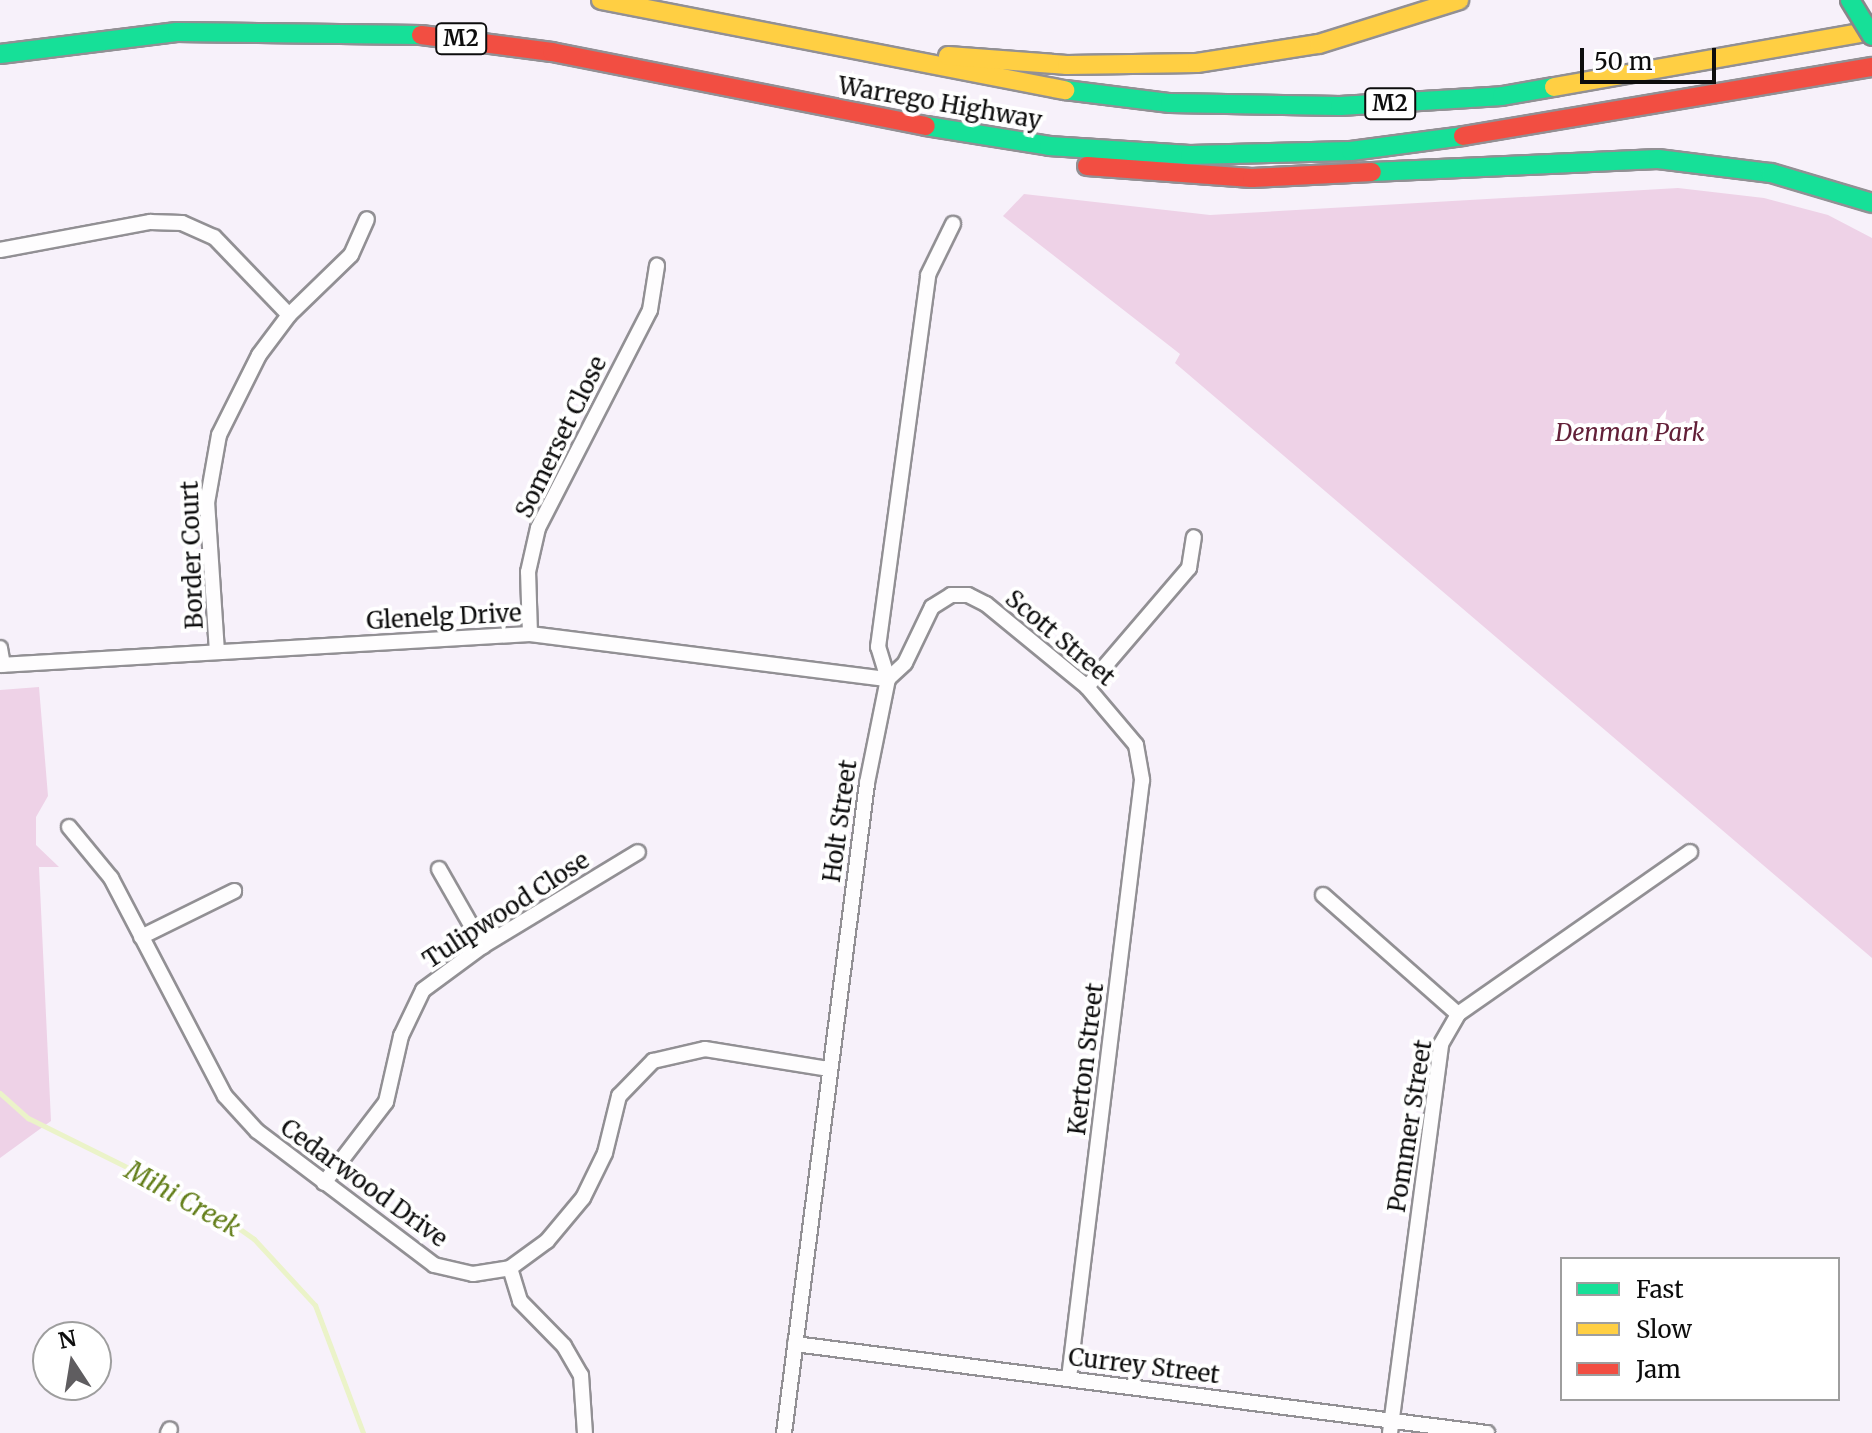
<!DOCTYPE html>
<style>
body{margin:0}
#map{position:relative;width:1872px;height:1433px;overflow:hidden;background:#f7f1fa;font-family:Merriweather,serif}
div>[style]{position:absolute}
.green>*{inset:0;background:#eed2e7}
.stream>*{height:5px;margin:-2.5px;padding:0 2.5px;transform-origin:2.5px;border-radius:2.5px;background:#ebf3c9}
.roads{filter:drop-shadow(2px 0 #929094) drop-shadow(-2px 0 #929094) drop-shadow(0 2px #929094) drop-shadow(0 -2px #929094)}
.street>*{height:14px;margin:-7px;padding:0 7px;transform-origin:7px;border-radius:7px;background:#fefdfe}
.fast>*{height:18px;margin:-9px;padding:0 9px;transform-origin:9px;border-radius:9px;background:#16e098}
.slow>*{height:18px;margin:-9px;padding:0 9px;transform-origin:9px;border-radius:9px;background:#ffcf43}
.jam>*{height:18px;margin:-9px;padding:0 9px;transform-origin:9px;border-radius:9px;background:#f24e42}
.bridges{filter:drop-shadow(2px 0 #89868a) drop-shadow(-2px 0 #89868a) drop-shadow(0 2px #89868a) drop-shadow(0 -2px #89868a)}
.fast-bridge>*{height:18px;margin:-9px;padding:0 9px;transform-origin:9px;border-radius:9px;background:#16e098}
span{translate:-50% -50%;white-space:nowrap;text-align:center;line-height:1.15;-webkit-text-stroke:8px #fff;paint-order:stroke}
.shield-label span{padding:2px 6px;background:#fff;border:2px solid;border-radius:6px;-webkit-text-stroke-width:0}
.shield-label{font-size:22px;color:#0d0d0d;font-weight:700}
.street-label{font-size:24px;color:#0d0d0d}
.park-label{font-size:24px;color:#622038;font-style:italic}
.water-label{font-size:26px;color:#637e19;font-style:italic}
.legend{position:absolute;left:1560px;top:1257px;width:280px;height:144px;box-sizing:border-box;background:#fff;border:2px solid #9e9e9e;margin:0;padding:10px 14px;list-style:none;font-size:24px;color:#0d0d0d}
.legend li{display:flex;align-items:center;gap:16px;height:40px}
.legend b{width:40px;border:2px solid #9e9e9e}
.north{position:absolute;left:32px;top:1321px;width:80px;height:80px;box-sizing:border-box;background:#fff;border:2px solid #9e9e9e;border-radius:50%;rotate:348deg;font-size:22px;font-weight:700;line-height:32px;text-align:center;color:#0d0d0d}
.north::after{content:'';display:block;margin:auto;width:28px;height:36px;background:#5f5d60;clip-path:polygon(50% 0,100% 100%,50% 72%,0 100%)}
.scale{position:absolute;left:1580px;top:48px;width:136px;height:36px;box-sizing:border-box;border:4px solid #0d0d0d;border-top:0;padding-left:10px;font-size:24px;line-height:28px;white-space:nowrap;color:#0d0d0d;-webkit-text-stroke:6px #fff;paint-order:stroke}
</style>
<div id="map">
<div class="green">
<div style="clip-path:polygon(1678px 188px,1764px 198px,1828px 215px,1872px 238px,1872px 958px,1175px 363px,1180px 354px,1003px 216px,1024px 194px,1210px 215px)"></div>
<div style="clip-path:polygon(39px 687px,48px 796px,36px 817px,36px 845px,59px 867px,39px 867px,51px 1121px,0 1158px,0 690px)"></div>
</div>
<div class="stream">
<div style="left:0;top:1093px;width:38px;rotate:42deg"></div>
<div style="left:28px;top:1118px;width:207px;rotate:26.4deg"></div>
<div style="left:213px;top:1210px;width:50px;rotate:35.3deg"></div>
<div style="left:254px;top:1239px;width:90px;rotate:47.3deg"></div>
<div style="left:315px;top:1305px;width:137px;rotate:69.4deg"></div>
</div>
<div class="roads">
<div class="street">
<div style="left:0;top:250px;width:153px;rotate:-10.6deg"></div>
<div style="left:150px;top:222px;width:32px;rotate:2deg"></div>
<div style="left:182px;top:223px;width:35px;rotate:24deg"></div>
<div style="left:214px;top:237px;width:108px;rotate:46.1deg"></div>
<div style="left:530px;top:634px;width:62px;rotate:-91.8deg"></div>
<div style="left:528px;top:572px;width:45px;rotate:-77.2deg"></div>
<div style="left:538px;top:528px;width:245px;rotate:-62.8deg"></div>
<div style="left:650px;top:310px;width:45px;rotate:-81deg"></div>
<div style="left:0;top:648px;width:17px;rotate:80deg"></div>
<div style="left:217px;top:652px;width:149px;rotate:-93.8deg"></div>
<div style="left:207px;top:503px;width:69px;rotate:-80deg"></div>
<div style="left:219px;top:435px;width:89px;rotate:-63.4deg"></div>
<div style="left:259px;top:355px;width:50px;rotate:-53.1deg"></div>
<div style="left:289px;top:315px;width:86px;rotate:-44.1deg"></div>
<div style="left:351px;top:255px;width:39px;rotate:-66deg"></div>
<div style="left:0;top:665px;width:531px;rotate:-3.35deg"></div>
<div style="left:530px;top:634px;width:361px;rotate:7.2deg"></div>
<div style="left:888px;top:679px;width:23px;rotate:-43deg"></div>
<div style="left:905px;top:663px;width:62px;rotate:-64.3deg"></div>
<div style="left:932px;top:607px;width:22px;rotate:-32deg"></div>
<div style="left:951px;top:595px;width:17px"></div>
<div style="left:968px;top:595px;width:20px;rotate:27deg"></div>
<div style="left:986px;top:604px;width:131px;rotate:39.4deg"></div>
<div style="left:1087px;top:687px;width:76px;rotate:49.8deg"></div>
<div style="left:1136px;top:745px;width:36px;rotate:80deg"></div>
<div style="left:1142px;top:780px;width:602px;rotate:96.96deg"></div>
<div style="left:1087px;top:687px;width:157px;rotate:-49.4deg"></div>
<div style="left:1189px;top:568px;width:31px;rotate:-81deg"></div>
<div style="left:69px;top:827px;width:66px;rotate:50.5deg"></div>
<div style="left:111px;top:878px;width:246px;rotate:62.4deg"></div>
<div style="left:225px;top:1096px;width:47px;rotate:47.6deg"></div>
<div style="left:257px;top:1131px;width:222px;rotate:37.1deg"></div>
<div style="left:434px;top:1265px;width:40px;rotate:13deg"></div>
<div style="left:473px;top:1274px;width:37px;rotate:-9deg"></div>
<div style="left:510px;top:1268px;width:46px;rotate:-36.1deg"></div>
<div style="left:547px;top:1241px;width:56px;rotate:-50.1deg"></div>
<div style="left:583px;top:1198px;width:50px;rotate:-63.9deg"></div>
<div style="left:605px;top:1153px;width:59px;rotate:-76.2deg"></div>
<div style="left:619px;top:1096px;width:49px;rotate:-45.8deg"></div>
<div style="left:653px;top:1061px;width:53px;rotate:-13deg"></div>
<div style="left:705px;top:1049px;width:126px;rotate:9.2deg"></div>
<div style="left:439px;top:869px;width:89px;rotate:60.3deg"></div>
<div style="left:1323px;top:895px;width:180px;rotate:41.4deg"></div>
<div style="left:141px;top:937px;width:104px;rotate:-26.3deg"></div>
<div style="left:324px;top:1183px;width:102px;rotate:-52.6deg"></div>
<div style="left:386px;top:1102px;width:68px;rotate:-77.2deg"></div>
<div style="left:401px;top:1036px;width:51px;rotate:-64.4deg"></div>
<div style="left:423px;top:990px;width:74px;rotate:-36.3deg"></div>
<div style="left:483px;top:946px;width:181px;rotate:-31.2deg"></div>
<div style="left:510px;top:1268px;width:34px;rotate:73deg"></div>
<div style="left:520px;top:1301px;width:63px;rotate:45.6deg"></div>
<div style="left:564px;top:1346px;width:34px;rotate:60deg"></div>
<div style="left:581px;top:1375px;width:58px;rotate:86.1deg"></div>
<div style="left:795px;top:1344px;width:698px;rotate:7.33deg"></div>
<div style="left:168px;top:1433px;width:4px;rotate:-63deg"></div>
<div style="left:784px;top:1433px;width:655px;rotate:-82.72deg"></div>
<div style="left:867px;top:783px;width:106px;rotate:-78.6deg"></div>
<div style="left:888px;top:679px;width:34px;rotate:-107deg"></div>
<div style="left:878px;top:647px;width:375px;rotate:-82.3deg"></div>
<div style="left:928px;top:275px;width:57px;rotate:-63.9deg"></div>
<div style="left:1390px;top:1433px;width:392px;rotate:-82.5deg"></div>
<div style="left:1441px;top:1044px;width:34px;rotate:-60deg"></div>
<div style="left:1458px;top:1014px;width:283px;rotate:-34.9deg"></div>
</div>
<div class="fast">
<div style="left:0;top:54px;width:178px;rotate:-7.1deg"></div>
<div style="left:177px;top:32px;width:244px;rotate:0.7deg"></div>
<div style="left:1065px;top:90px;width:106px;rotate:7.1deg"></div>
<div style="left:1170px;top:103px;width:170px;rotate:1deg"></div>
<div style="left:1340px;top:106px;width:162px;rotate:-3.5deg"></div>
<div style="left:1502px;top:96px;width:53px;rotate:-9.8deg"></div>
<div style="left:926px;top:126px;width:125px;rotate:9.2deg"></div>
<div style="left:1049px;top:146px;width:141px;rotate:3.7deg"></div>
<div style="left:1190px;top:155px;width:161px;rotate:-1.4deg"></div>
<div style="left:1351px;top:151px;width:113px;rotate:-7.6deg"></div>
<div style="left:1372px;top:172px;width:286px;rotate:-2.6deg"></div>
<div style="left:1658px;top:159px;width:114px;rotate:7.1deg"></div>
<div style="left:1771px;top:173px;width:105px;rotate:16.5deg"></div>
</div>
<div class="slow">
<div style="left:601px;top:0;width:473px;rotate:11deg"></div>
<div style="left:948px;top:56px;width:119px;rotate:4.3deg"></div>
<div style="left:1067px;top:65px;width:130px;rotate:-0.9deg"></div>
<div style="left:1197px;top:63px;width:123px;rotate:-8.9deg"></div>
<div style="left:1319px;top:44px;width:147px;rotate:-17.4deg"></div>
<div style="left:1554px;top:87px;width:323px;rotate:-10deg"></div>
</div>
<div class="jam">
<div style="left:421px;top:35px;width:132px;rotate:7.4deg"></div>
<div style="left:552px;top:52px;width:381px;rotate:11.2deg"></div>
<div style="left:1463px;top:136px;width:415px;rotate:-9.6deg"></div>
<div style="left:1087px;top:166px;width:165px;rotate:4.2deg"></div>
<div style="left:1252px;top:178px;width:120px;rotate:-2.9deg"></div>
</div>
</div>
<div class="bridges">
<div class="fast-bridge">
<div style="left:1850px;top:0;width:42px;rotate:58.6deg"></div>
</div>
</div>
<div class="shield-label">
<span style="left:461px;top:39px">M2</span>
<span style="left:1390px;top:104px">M2</span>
</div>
<div class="street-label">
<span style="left:940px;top:103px;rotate:10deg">Warrego Highway</span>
<span style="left:561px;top:437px;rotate:-64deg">Somerset Close</span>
<span style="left:192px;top:555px;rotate:-92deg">Border Court</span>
<span style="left:444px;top:617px;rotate:-3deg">Glenelg Drive</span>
<span style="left:1060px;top:638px;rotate:40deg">Scott Street</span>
<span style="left:840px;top:821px;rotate:-82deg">Holt Street</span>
<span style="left:506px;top:910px;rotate:-33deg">Tulipwood Close</span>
<span style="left:1086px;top:1059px;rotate:-83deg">Kerton Street</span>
<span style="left:1410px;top:1126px;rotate:-81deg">Pommer Street</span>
<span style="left:364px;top:1183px;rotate:36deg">Cedarwood Drive</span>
<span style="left:1144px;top:1366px;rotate:7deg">Currey Street</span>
</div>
<div class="park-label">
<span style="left:1630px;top:433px">Denman Park</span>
</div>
<div class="water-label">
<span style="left:183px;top:1199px;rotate:29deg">Mihi Creek</span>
</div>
<ul class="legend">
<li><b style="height:10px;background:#16e098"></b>Fast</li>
<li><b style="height:10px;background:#ffcf43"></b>Slow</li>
<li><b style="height:10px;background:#f24e42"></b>Jam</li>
</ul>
<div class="north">N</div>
<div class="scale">50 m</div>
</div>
